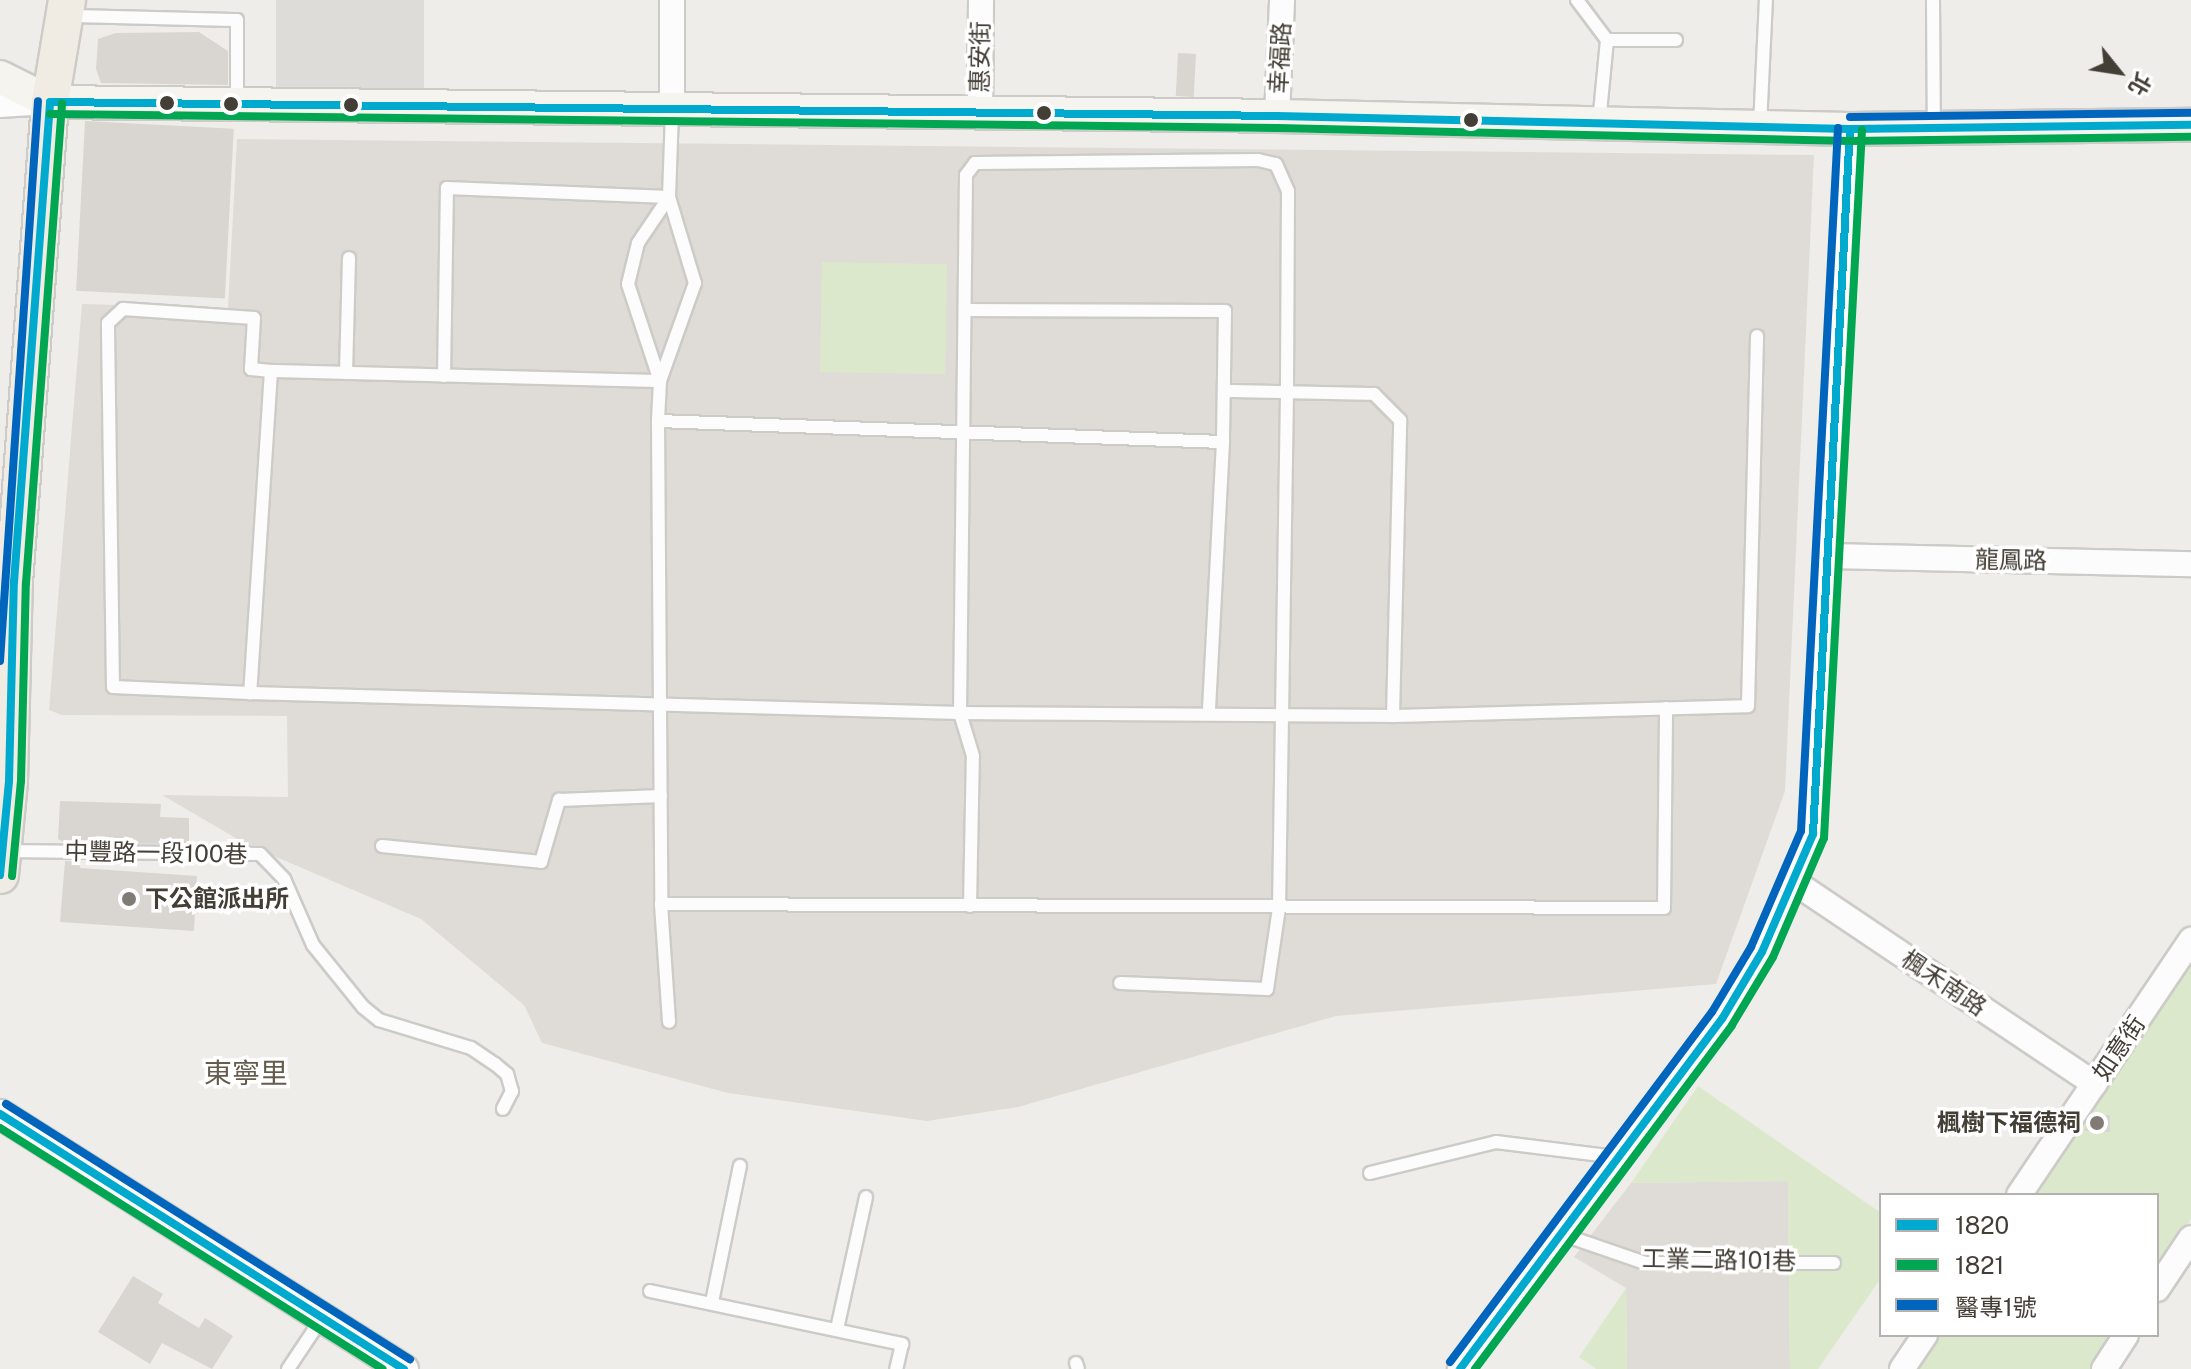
<!DOCTYPE html>
<meta charset="utf-8">
<style>
body{margin:0}
#map{position:relative;width:2191px;height:1369px;overflow:hidden;background:#efede9;font-family:"Public Sans","Noto Sans TC",sans-serif}
div>[style]{position:absolute}
.industrial>*{inset:0;background:#dfdcd7}
.green>*{inset:0;background:#dce8cb;transform-origin:0 0}
.parking>*{inset:0;background:#dedcd9;transform-origin:0 0}
.building>*{inset:0;background:#d9d6d2;transform-origin:0 0}
.roads{filter:drop-shadow(2px 0 #cdcbc7) drop-shadow(-2px 0 #cdcbc7) drop-shadow(0 2px #cdcbc7) drop-shadow(0 -2px #cdcbc7)}
.service>*{height:12px;margin:-6px;padding:0 6px;transform-origin:6px;border-radius:6px;background:#fdfcfc}
.minor>*{height:24px;margin:-12px;padding:0 12px;transform-origin:12px;border-radius:12px;background:#fdfcfc}
.tertiary>*{height:28px;margin:-14px;padding:0 14px;transform-origin:14px;border-radius:14px;background:#fdfcfc}
.secondary>*{height:32px;margin:-16px;padding:0 16px;transform-origin:16px;border-radius:16px;background:#f5f4ef}
.primary>*{height:36px;margin:-18px;padding:0 18px;transform-origin:18px;border-radius:18px;background:#f0ece4}
.bus-1>*{height:8px;margin:-4px;padding:0 4px;transform-origin:4px;border-radius:4px;background:#00a9ce}
.bus-2>*{height:8px;margin:-4px;padding:0 4px;transform-origin:4px;border-radius:4px;background:#00a651}
.bus-3>*{height:8px;margin:-4px;padding:0 4px;transform-origin:4px;border-radius:4px;background:#0065bd}
.dots>*{width:22px;height:22px;translate:-50% -50%;box-sizing:border-box;border:4px solid #fff;border-radius:50%}
span{translate:-50% -50%;white-space:nowrap;text-align:center;line-height:1.15;-webkit-text-stroke:7px #fff;paint-order:stroke}
.street-label{font-size:24px;color:#443f36}
.poi-label{font-size:24px;color:#443f36;font-weight:700}
.left{translate:0 -50%;text-align:left}
.right{translate:-100% -50%;text-align:right}
.quarter-label{font-size:28px;color:#665c4e}
.legend{position:absolute;left:1879px;top:1193px;width:280px;height:144px;box-sizing:border-box;background:#fff;border:2px solid #b4b2af;margin:0;padding:10px 14px;list-style:none;font-size:24px;color:#443f36}
.legend li{display:flex;align-items:center;gap:16px;height:40px}
.legend b{width:40px;border:2px solid #b4b2af}
.north{position:absolute;left:2079px;top:32px;width:80px;height:80px;-webkit-text-stroke:6px #fff;paint-order:stroke;rotate:120deg;font-size:22px;font-weight:700;line-height:32px;text-align:center;color:#443f36}
.north::after{content:'';display:block;margin:auto;width:28px;height:36px;background:#443f36;clip-path:polygon(50% 0,100% 100%,50% 72%,0 100%)}
</style>
<div id="map">
<div class="industrial">
<div style="clip-path:polygon(237px 139px,1814px 155px,1785px 791px,1716px 984px,1336px 1016px,1018px 1107px,927px 1121px,728px 1093px,542px 1043px,524px 1005px,421px 919px,246px 844px,162px 795px,288px 797px,287px 716px,62px 715px,49px 710px,82px 304px,228px 308px)"></div>
<div style="clip-path:polygon(1788px 1181px,1790px 1369px,1627px 1369px,1626px 1288px,1574px 1257px,1631px 1183px)"></div>
</div>
<div class="green">
<div style="left:822px;top:262px;width:125px;height:110px;rotate:1deg"></div>
<div style="clip-path:polygon(2191px 951px,2191px 1219px,2157px 1269px,2157px 1195px,2028px 1195px)"></div>
<div style="clip-path:polygon(1698px 1086px,1881px 1213px,1881px 1278px,1818px 1369px,1790px 1369px,1788px 1181px,1631px 1183px)"></div>
<div style="clip-path:polygon(1626px 1288px,1627px 1369px,1596px 1369px,1579px 1357px)"></div>
<div style="clip-path:polygon(1934px 1335px,2113px 1335px,2090px 1369px,1912px 1369px)"></div>
</div>
<div class="parking">
<div style="left:276px;top:0;width:148px;height:88px"></div>
</div>
<div class="building">
<div style="clip-path:polygon(199px 32px,228px 51px,228px 85px,101px 83px,96px 69px,98px 39px,116px 33px)"></div>
<div style="left:1178px;top:53px;width:18px;height:43px;rotate:3deg"></div>
<div style="left:85px;top:121px;width:149px;height:170px;rotate:3deg"></div>
<div style="clip-path:polygon(60px 801px,161px 804px,160px 817px,189px 818px,189px 844px,66px 843px,58px 839px)"></div>
<div style="clip-path:polygon(65px 861px,81px 861px,80px 868px,197px 876px,194px 931px,60px 922px)"></div>
<div style="clip-path:polygon(2091px 1115px,2110px 1115px,2110px 1132px,2084px 1131px)"></div>
<div style="clip-path:polygon(133px 1276px,163px 1294px,158px 1303px,199px 1328px,205px 1318px,233px 1336px,212px 1369px,162px 1343px,150px 1364px,98px 1332px)"></div>
</div>
<div class="roads">
<div class="service">
<div style="left:1577px;top:0;width:50px;rotate:53.1deg"></div>
<div style="left:1607px;top:40px;width:83px;rotate:95.5deg"></div>
<div style="left:1933px;top:0;width:128px;rotate:89.6deg"></div>
<div style="left:70px;top:16px;width:167px;rotate:1.4deg"></div>
<div style="left:237px;top:20px;width:82px;rotate:90deg"></div>
<div style="left:1607px;top:40px;width:69px"></div>
<div style="left:1760px;top:126px;width:126px;rotate:-87.3deg"></div>
<div style="left:967px;top:310px;width:258px;rotate:0.2deg"></div>
<div style="left:1225px;top:311px;width:131px;rotate:90.9deg"></div>
<div style="left:346px;top:373px;width:115px;rotate:-88.5deg"></div>
<div style="left:444px;top:376px;width:188px;rotate:-89.1deg"></div>
<div style="left:447px;top:188px;width:222px;rotate:2.3deg"></div>
<div style="left:669px;top:197px;width:85px;rotate:-88deg"></div>
<div style="left:660px;top:381px;width:389px;rotate:-178.5deg"></div>
<div style="left:271px;top:371px;width:323px;rotate:93.7deg"></div>
<div style="left:250px;top:693px;width:710px;rotate:1.61deg"></div>
<div style="left:960px;top:713px;width:433px;rotate:0.4deg"></div>
<div style="left:1393px;top:716px;width:296px;rotate:-88.6deg"></div>
<div style="left:1400px;top:420px;width:37px;rotate:-135deg"></div>
<div style="left:1374px;top:394px;width:148px;rotate:-178.8deg"></div>
<div style="left:660px;top:381px;width:102px;rotate:-108.3deg"></div>
<div style="left:628px;top:284px;width:42px;rotate:-76.3deg"></div>
<div style="left:638px;top:243px;width:55px;rotate:-56deg"></div>
<div style="left:669px;top:197px;width:90px;rotate:73.2deg"></div>
<div style="left:695px;top:283px;width:104px;rotate:109.7deg"></div>
<div style="left:660px;top:381px;width:40px;rotate:92.9deg"></div>
<div style="left:658px;top:421px;width:565px;rotate:2.13deg"></div>
<div style="left:1223px;top:442px;width:271px;rotate:93deg"></div>
<div style="left:658px;top:421px;width:483px;rotate:89.6deg"></div>
<div style="left:661px;top:904px;width:118px;rotate:86.1deg"></div>
<div style="left:250px;top:693px;width:137px;rotate:-177.5deg"></div>
<div style="left:113px;top:687px;width:364px;rotate:-90.8deg"></div>
<div style="left:108px;top:323px;width:21px;rotate:-43deg"></div>
<div style="left:123px;top:309px;width:131px;rotate:3.9deg"></div>
<div style="left:254px;top:318px;width:51px;rotate:93.4deg"></div>
<div style="left:251px;top:369px;width:20px;rotate:6deg"></div>
<div style="left:1393px;top:716px;width:355px;rotate:-1.6deg"></div>
<div style="left:1748px;top:706px;width:370px;rotate:-88.6deg"></div>
<div style="left:382px;top:846px;width:160px;rotate:5.7deg"></div>
<div style="left:541px;top:862px;width:65px;rotate:-73.8deg"></div>
<div style="left:559px;top:800px;width:102px;rotate:-2.2deg"></div>
<div style="left:7px;top:851px;width:253px;rotate:0.7deg"></div>
<div style="left:260px;top:854px;width:35px;rotate:46deg"></div>
<div style="left:284px;top:879px;width:72px;rotate:66.3deg"></div>
<div style="left:313px;top:945px;width:80px;rotate:51.1deg"></div>
<div style="left:363px;top:1007px;width:21px;rotate:39deg"></div>
<div style="left:379px;top:1020px;width:96px;rotate:16.9deg"></div>
<div style="left:471px;top:1048px;width:29px;rotate:34deg"></div>
<div style="left:495px;top:1064px;width:16px;rotate:40deg"></div>
<div style="left:507px;top:1074px;width:18px;rotate:74deg"></div>
<div style="left:512px;top:1091px;width:20px;rotate:117deg"></div>
<div style="left:661px;top:904px;width:1003px;rotate:0.23deg"></div>
<div style="left:1664px;top:908px;width:200px;rotate:-89.4deg"></div>
<div style="left:970px;top:906px;width:150px;rotate:-88.9deg"></div>
<div style="left:973px;top:756px;width:45px;rotate:-106.8deg"></div>
<div style="left:960px;top:713px;width:538px;rotate:-89.36deg"></div>
<div style="left:966px;top:175px;width:15px;rotate:-53deg"></div>
<div style="left:975px;top:163px;width:283px;rotate:-0.6deg"></div>
<div style="left:1258px;top:160px;width:18px;rotate:13deg"></div>
<div style="left:1276px;top:164px;width:30px;rotate:66deg"></div>
<div style="left:1288px;top:191px;width:203px;rotate:90.3deg"></div>
<div style="left:1287px;top:394px;width:514px;rotate:90.89deg"></div>
<div style="left:1279px;top:908px;width:82px;rotate:98.4deg"></div>
<div style="left:1267px;top:989px;width:147px;rotate:-177.7deg"></div>
<div style="left:1370px;top:1173px;width:130px;rotate:-13.8deg"></div>
<div style="left:1496px;top:1142px;width:122px;rotate:7.1deg"></div>
<div style="left:1561px;top:1234px;width:89px;rotate:19deg"></div>
<div style="left:1645px;top:1263px;width:189px"></div>
<div style="left:650px;top:1291px;width:258px;rotate:11.9deg"></div>
<div style="left:902px;top:1344px;width:26px;rotate:103deg"></div>
<div style="left:712px;top:1302px;width:139px;rotate:-78.4deg"></div>
<div style="left:837px;top:1329px;width:135px;rotate:-77.6deg"></div>
<div style="left:1076px;top:1363px;width:6px;rotate:72deg"></div>
<div style="left:288px;top:1369px;width:61px;rotate:-56.3deg"></div>
</div>
<div class="minor">
<div style="left:672px;top:0;width:112px;rotate:90deg"></div>
<div style="left:0;top:105px;width:48px;rotate:-3.6deg"></div>
<div style="left:980px;top:115px;width:115px;rotate:-89.5deg"></div>
<div style="left:1277px;top:116px;width:116px;rotate:-87.5deg"></div>
<div style="left:1831px;top:556px;width:360px;rotate:1.3deg"></div>
<div style="left:1794px;top:882px;width:362px;rotate:33.9deg"></div>
<div style="left:2019px;top:1195px;width:308px;rotate:-56deg"></div>
<div style="left:2157px;top:1289px;width:61px;rotate:-56.3deg"></div>
<div style="left:1460px;top:1369px;width:437px;rotate:-53.2deg"></div>
<div style="left:1722px;top:1019px;width:78px;rotate:-59.2deg"></div>
<div style="left:1762px;top:952px;width:129px;rotate:-66.6deg"></div>
<div style="left:1813px;top:834px;width:706px;rotate:-87deg"></div>
<div style="left:1902px;top:1369px;width:41px;rotate:-55.9deg"></div>
<div style="left:2104px;top:1369px;width:40px;rotate:-57.1deg"></div>
</div>
<div class="tertiary">
<div style="left:0;top:1114px;width:478px;rotate:32.3deg"></div>
</div>
<div class="secondary">
<div style="left:0;top:77px;width:56px;rotate:26.6deg"></div>
<div style="left:50px;top:102px;width:1227px;rotate:0.65deg"></div>
<div style="left:1277px;top:116px;width:573px;rotate:1.3deg"></div>
<div style="left:1850px;top:129px;width:341px;rotate:-0.7deg"></div>
</div>
<div class="primary">
<div style="left:0;top:875px;width:94px;rotate:-84.5deg"></div>
<div style="left:9px;top:781px;width:199px;rotate:-88.6deg"></div>
<div style="left:14px;top:582px;width:481px;rotate:-85.7deg"></div>
<div style="left:50px;top:102px;width:103px;rotate:-80.5deg"></div>
</div>
</div>
<div class="bus-1">
<div style="left:50px;top:102px;width:1227px;rotate:0.65deg"></div>
<div style="left:1277px;top:116px;width:573px;rotate:1.3deg"></div>
<div style="left:1850px;top:129px;width:341px;rotate:-0.7deg"></div>
<div style="left:0;top:875px;width:94px;rotate:-84.5deg"></div>
<div style="left:9px;top:781px;width:199px;rotate:-88.6deg"></div>
<div style="left:14px;top:582px;width:481px;rotate:-85.7deg"></div>
<div style="left:0;top:1114px;width:478px;rotate:32.3deg"></div>
<div style="left:1460px;top:1369px;width:437px;rotate:-53.2deg"></div>
<div style="left:1722px;top:1019px;width:78px;rotate:-59.2deg"></div>
<div style="left:1762px;top:952px;width:129px;rotate:-66.6deg"></div>
<div style="left:1813px;top:834px;width:706px;rotate:-87deg"></div>
</div>
<div class="bus-2">
<div style="left:50px;top:114px;width:1227px;rotate:0.65deg"></div>
<div style="left:1277px;top:128px;width:573px;rotate:1.3deg"></div>
<div style="left:1850px;top:141px;width:341px;rotate:-0.7deg"></div>
<div style="left:12px;top:876px;width:95px;rotate:-84.6deg"></div>
<div style="left:21px;top:781px;width:198px;rotate:-88.6deg"></div>
<div style="left:26px;top:583px;width:481px;rotate:-85.7deg"></div>
<div style="left:0;top:1128px;width:452px;rotate:32.2deg"></div>
<div style="left:1475px;top:1369px;width:429px;rotate:-53.2deg"></div>
<div style="left:1732px;top:1025px;width:79px;rotate:-58.9deg"></div>
<div style="left:1773px;top:957px;width:129px;rotate:-66.8deg"></div>
<div style="left:1824px;top:838px;width:709px;rotate:-86.93deg"></div>
</div>
<div class="bus-3">
<div style="left:1850px;top:117px;width:341px;rotate:-0.7deg"></div>
<div style="left:0;top:661px;width:561px;rotate:-86.12deg"></div>
<div style="left:6px;top:1104px;width:478px;rotate:32.3deg"></div>
<div style="left:1450px;top:1362px;width:437px;rotate:-53.2deg"></div>
<div style="left:1712px;top:1012px;width:76px;rotate:-59deg"></div>
<div style="left:1751px;top:947px;width:126px;rotate:-66.7deg"></div>
<div style="left:1801px;top:831px;width:704px;rotate:-86.99deg"></div>
</div>
<div class="dots">
<div style="left:167px;top:103px;background:#443f36"></div>
<div style="left:231px;top:104px;background:#443f36"></div>
<div style="left:351px;top:105px;background:#443f36"></div>
<div style="left:1044px;top:113px;background:#443f36"></div>
<div style="left:1471px;top:120px;background:#443f36"></div>
<div style="left:129px;top:899px;background:#807c75"></div>
<div style="left:2097px;top:1123px;background:#807c75"></div>
</div>
<div class="street-label">
<span style="left:980px;top:57px;rotate:-89deg">惠安街</span>
<span style="left:1280px;top:58px;rotate:-87deg">幸福路</span>
<span style="left:2011px;top:560px;rotate:1deg">龍鳳路</span>
<span style="left:156px;top:853px;rotate:1deg">中豐路一段100巷</span>
<span style="left:1944px;top:983px;rotate:34deg">楓禾南路</span>
<span style="left:2119px;top:1048px;rotate:-56deg">如意街</span>
<span style="left:1719px;top:1260px;rotate:1deg">工業二路101巷</span>
</div>
<div class="poi-label">
<span class="left" style="left:145px;top:899px">下公館派出所</span>
<span class="right" style="left:2081px;top:1123px">楓樹下福德祠</span>
</div>
<div class="quarter-label">
<span style="left:246px;top:1073px">東寧里</span>
</div>
<ul class="legend">
<li><b style="height:10px;background:#00a9ce"></b>1820</li>
<li><b style="height:10px;background:#00a651"></b>1821</li>
<li><b style="height:10px;background:#0065bd"></b>醫專1號</li>
</ul>
<div class="north">北</div>
</div>
